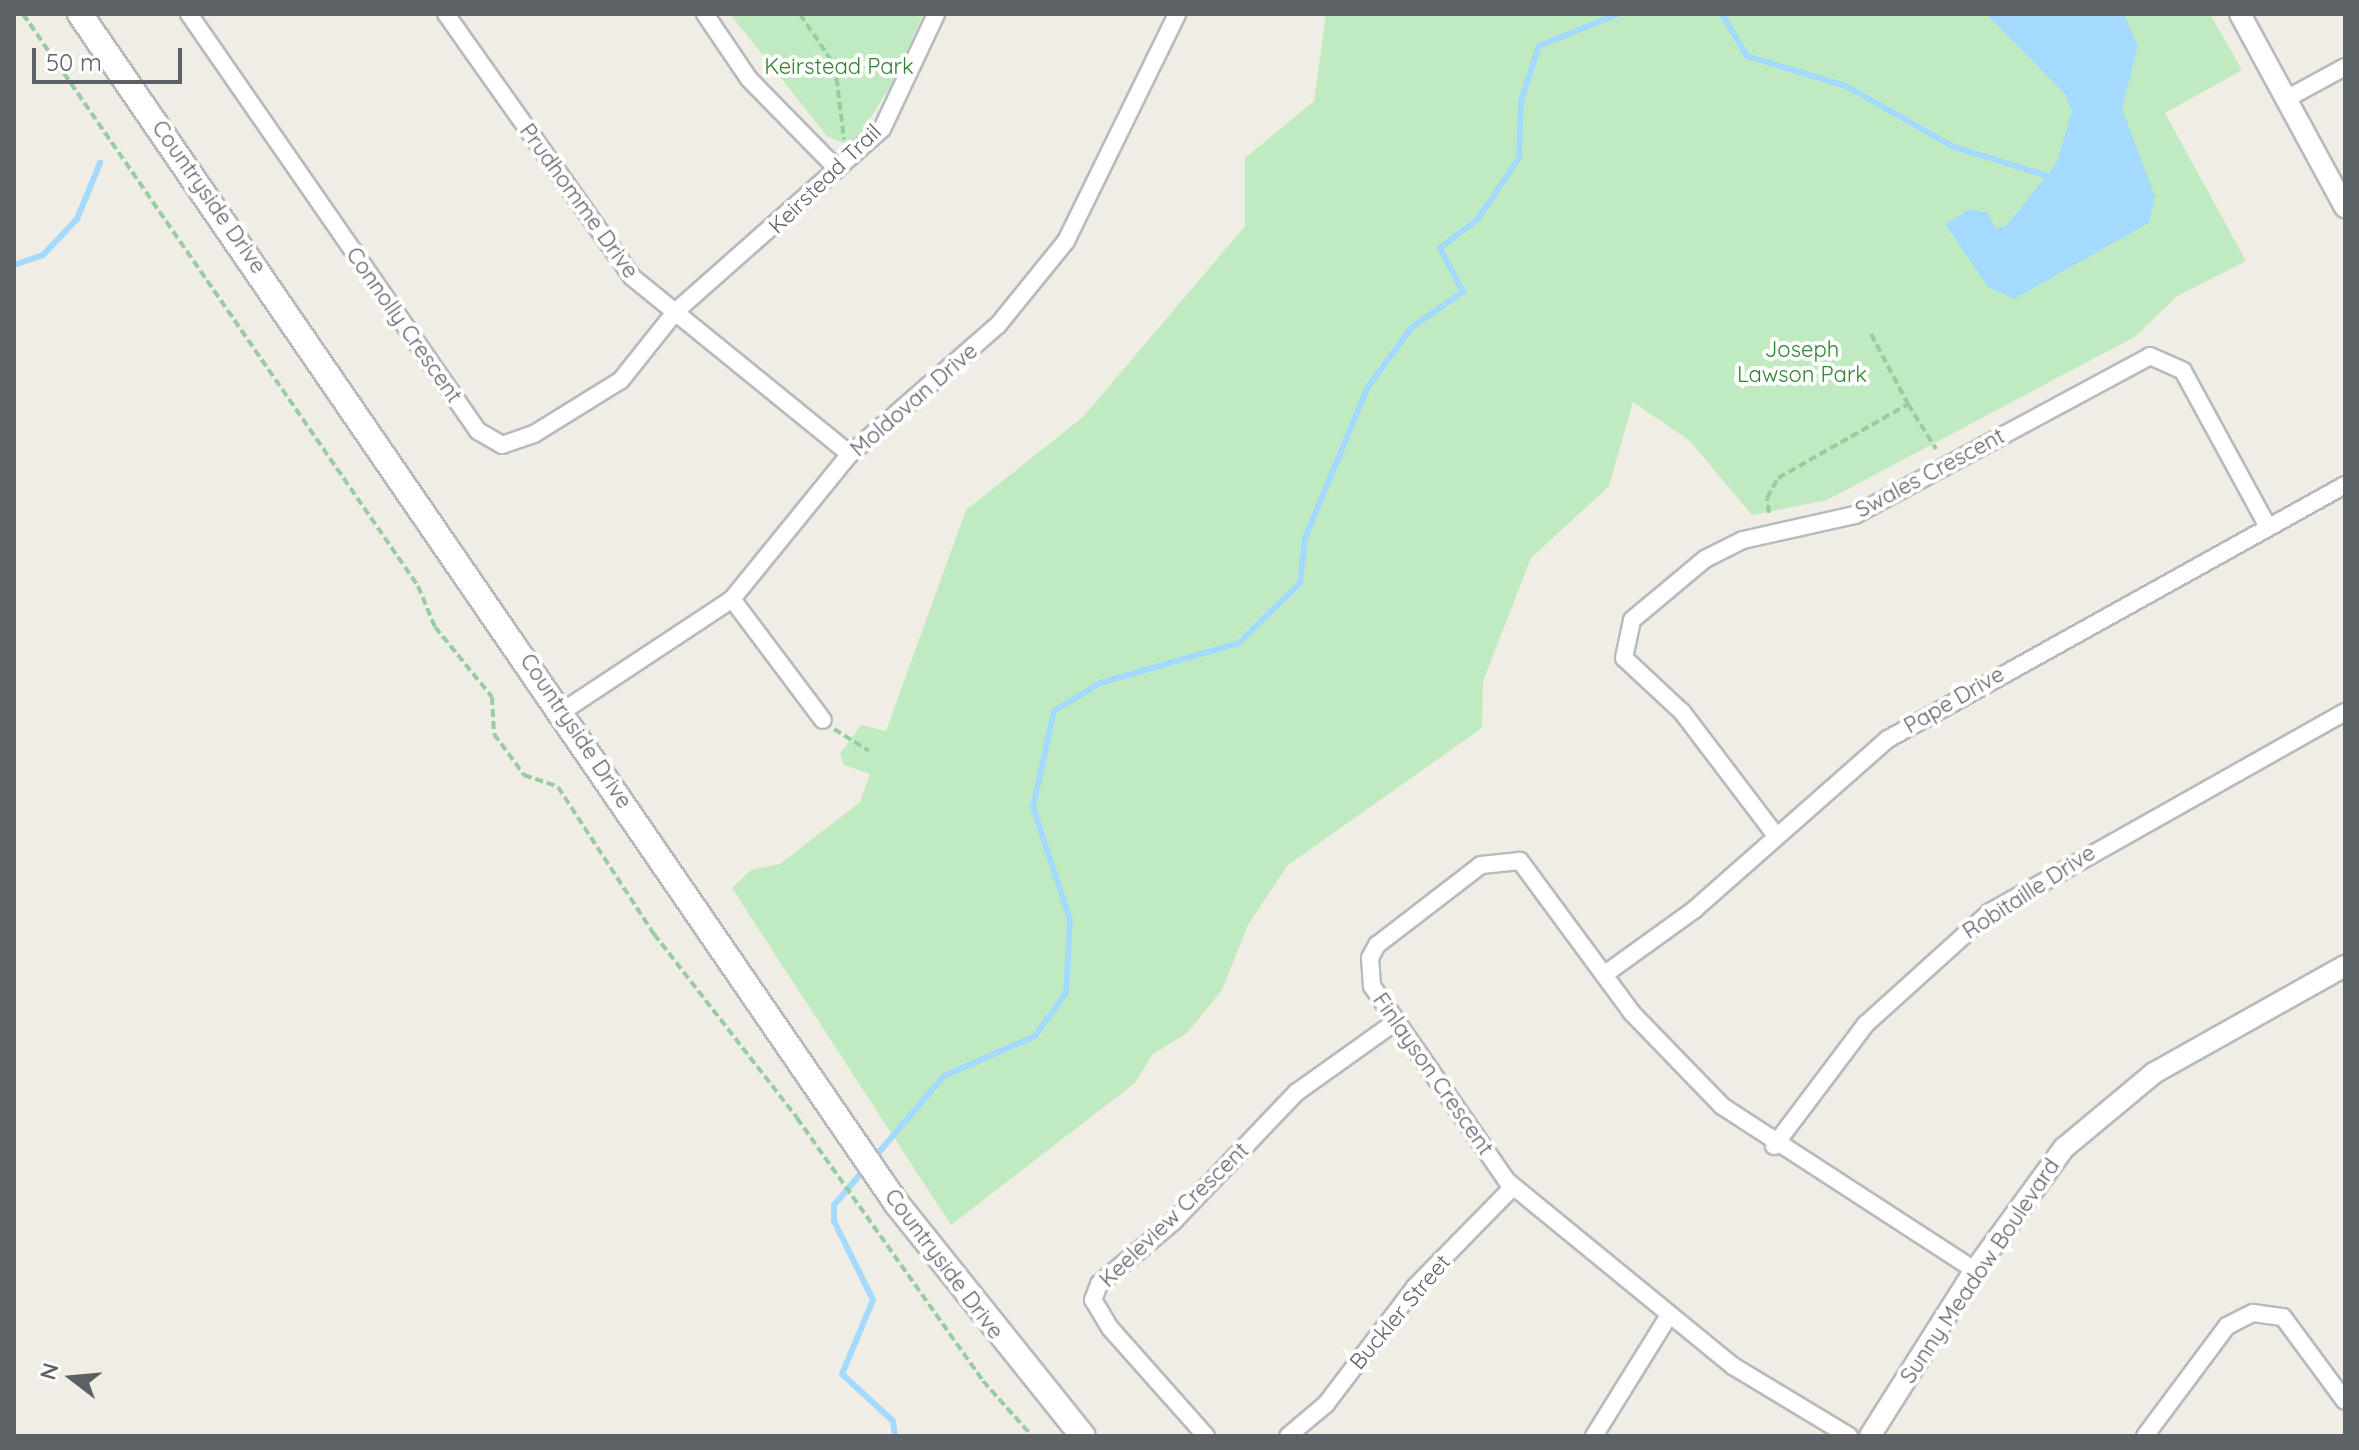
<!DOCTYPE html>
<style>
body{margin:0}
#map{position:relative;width:2359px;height:1450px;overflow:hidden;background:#f0ede4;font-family:Quicksand,sans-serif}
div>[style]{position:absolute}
.green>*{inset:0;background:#c0eabf}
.water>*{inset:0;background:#a5daff}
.stream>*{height:6px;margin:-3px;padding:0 3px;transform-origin:3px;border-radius:3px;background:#a5daff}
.path>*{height:4px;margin-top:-2px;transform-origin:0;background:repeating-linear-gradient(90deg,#97cca5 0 8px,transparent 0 12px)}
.roads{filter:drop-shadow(2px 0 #b7bbbf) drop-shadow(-2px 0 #b7bbbf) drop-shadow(0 2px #b7bbbf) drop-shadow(0 -2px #b7bbbf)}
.minor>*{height:16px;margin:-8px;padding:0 8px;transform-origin:8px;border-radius:8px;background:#fff}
.tertiary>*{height:20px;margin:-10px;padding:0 10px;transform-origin:10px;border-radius:10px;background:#fff}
.secondary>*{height:24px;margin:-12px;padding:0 12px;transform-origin:12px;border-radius:12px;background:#fff}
span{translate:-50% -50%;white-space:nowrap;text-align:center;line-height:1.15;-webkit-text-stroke:8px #fff;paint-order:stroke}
.park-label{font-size:22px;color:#2d842f}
.street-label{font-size:22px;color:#5c6166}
.frame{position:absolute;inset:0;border:16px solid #5c6166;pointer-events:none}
.north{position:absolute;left:32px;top:1338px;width:80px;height:80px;-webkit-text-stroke:6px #fff;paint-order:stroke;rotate:286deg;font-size:22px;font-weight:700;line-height:32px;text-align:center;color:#5c6166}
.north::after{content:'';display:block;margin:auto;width:28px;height:36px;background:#5c6166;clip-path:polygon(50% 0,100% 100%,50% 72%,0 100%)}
.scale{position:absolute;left:32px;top:48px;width:150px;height:36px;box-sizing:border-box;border:4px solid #5c6166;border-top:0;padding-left:10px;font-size:24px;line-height:28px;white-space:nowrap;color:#5c6166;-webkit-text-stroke:6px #fff;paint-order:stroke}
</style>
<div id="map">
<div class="green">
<div style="clip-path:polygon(730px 14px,923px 14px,893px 82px,858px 138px,846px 144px,827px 136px)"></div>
<div style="clip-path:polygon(1326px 14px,2210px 14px,2242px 70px,2165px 113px,2246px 261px,2177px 296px,2136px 336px,1827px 500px,1752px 515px,1690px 441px,1633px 402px,1609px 486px,1531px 558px,1483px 681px,1482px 728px,1288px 865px,1248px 925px,1222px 990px,1187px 1033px,1152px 1055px,1135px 1083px,951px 1225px,732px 888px,751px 870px,780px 864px,860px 802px,870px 774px,844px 765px,840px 754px,861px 725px,886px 731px,966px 510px,1083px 417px,1245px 226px,1245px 158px,1314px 101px)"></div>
</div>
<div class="water">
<div style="clip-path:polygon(1986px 14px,2124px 14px,2138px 46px,2122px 109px,2155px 196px,2149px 223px,2014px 299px,1988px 287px,1945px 224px,1970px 209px,1988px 213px,1995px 228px,2006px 226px,2056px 164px,2072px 112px,2065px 94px)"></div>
</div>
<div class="stream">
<div style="left:1722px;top:14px;width:49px;rotate:59.2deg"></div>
<div style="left:1747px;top:56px;width:103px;rotate:16.9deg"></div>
<div style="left:1846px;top:86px;width:124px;rotate:29.5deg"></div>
<div style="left:1954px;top:147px;width:98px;rotate:17.1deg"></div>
<div style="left:14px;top:265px;width:31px;rotate:-19deg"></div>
<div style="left:43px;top:255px;width:50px;rotate:-46.6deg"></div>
<div style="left:77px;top:219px;width:61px;rotate:-67.7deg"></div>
<div style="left:874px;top:1158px;width:108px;rotate:-49.5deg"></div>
<div style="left:944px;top:1076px;width:99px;rotate:-23.7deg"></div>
<div style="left:1035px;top:1036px;width:53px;rotate:-54.2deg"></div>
<div style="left:1066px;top:993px;width:73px;rotate:-86.9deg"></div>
<div style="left:1070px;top:920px;width:119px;rotate:-108.1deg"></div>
<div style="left:1033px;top:807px;width:98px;rotate:-77.7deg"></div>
<div style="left:1054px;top:711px;width:54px;rotate:-31.3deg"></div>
<div style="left:1100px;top:683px;width:145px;rotate:-16.1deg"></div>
<div style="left:1239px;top:643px;width:86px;rotate:-44.5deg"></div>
<div style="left:1300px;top:583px;width:45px;rotate:-83.7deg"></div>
<div style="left:1305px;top:538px;width:164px;rotate:-67.4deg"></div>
<div style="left:1368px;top:387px;width:74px;rotate:-53.7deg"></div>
<div style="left:1412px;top:327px;width:62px;rotate:-34.5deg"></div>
<div style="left:1463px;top:292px;width:50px;rotate:-117.6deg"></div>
<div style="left:1440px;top:248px;width:48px;rotate:-37.3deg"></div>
<div style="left:1478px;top:219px;width:73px;rotate:-56.1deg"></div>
<div style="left:1519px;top:158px;width:57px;rotate:-88deg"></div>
<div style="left:1521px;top:101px;width:58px;rotate:-71.9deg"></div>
<div style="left:1539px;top:46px;width:85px;rotate:-22.1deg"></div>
<div style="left:864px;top:1170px;width:46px;rotate:130.6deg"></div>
<div style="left:834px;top:1205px;width:16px;rotate:90deg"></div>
<div style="left:834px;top:1221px;width:88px;rotate:63.7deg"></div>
<div style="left:873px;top:1300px;width:80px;rotate:112.7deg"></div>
<div style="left:842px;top:1374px;width:69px;rotate:42.7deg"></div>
<div style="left:893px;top:1421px;width:15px;rotate:82deg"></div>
</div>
<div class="path">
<div style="left:23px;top:14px;width:695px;rotate:55.37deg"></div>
<div style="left:418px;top:586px;width:44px;rotate:67.5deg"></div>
<div style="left:435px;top:627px;width:90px;rotate:50.8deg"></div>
<div style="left:492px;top:697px;width:37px;rotate:87deg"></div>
<div style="left:494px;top:734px;width:51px;rotate:53.8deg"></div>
<div style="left:524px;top:775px;width:36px;rotate:19deg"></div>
<div style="left:558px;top:787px;width:176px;rotate:56.9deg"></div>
<div style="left:654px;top:934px;width:233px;rotate:52.1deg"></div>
<div style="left:797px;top:1118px;width:322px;rotate:54.7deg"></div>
<div style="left:983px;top:1381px;width:74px;rotate:48.3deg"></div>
<div style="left:800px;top:14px;width:63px;rotate:56.1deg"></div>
<div style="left:835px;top:66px;width:74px;rotate:83deg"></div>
<div style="left:1871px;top:334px;width:79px;rotate:62.1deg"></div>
<div style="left:1769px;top:513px;width:15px;rotate:-98deg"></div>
<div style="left:1767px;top:498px;width:23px;rotate:-61deg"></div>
<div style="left:1778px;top:478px;width:150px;rotate:-29.6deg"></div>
<div style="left:1908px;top:404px;width:53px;rotate:58.1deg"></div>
<div style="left:834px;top:729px;width:41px;rotate:32.2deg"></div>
</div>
<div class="roads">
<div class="minor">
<div style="left:189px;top:14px;width:507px;rotate:55.28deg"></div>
<div style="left:478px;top:431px;width:28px;rotate:30deg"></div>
<div style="left:502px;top:445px;width:34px;rotate:-19deg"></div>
<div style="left:534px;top:434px;width:102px;rotate:-31.8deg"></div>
<div style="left:621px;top:380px;width:87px;rotate:-51.5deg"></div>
<div style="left:675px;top:312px;width:276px;rotate:-41.5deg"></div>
<div style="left:882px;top:129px;width:127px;rotate:-64.8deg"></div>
<div style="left:446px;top:14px;width:322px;rotate:54.7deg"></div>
<div style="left:632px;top:277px;width:281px;rotate:39.1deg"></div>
<div style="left:705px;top:14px;width:78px;rotate:55.9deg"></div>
<div style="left:749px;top:79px;width:126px;rotate:45.6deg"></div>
<div style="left:2286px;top:99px;width:67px;rotate:-28.5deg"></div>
<div style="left:732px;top:599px;width:151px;rotate:53.1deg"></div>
<div style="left:563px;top:711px;width:203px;rotate:-33.5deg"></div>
<div style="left:732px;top:599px;width:187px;rotate:-50.9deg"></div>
<div style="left:850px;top:454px;width:196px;rotate:-41.1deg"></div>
<div style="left:998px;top:325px;width:108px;rotate:-51deg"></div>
<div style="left:1066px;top:241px;width:253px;rotate:-63.9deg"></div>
<div style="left:1774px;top:833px;width:152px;rotate:-127.2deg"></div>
<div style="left:1682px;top:712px;width:79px;rotate:-137deg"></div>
<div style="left:1624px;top:658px;width:39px;rotate:-78deg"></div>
<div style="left:1632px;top:620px;width:95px;rotate:-39.9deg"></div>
<div style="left:1705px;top:559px;width:42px;rotate:-26.6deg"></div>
<div style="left:1743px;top:540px;width:115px;rotate:-12.6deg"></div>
<div style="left:1855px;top:515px;width:335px;rotate:-28.3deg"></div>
<div style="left:2150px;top:356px;width:36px;rotate:24deg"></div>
<div style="left:2183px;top:371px;width:178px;rotate:61.4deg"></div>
<div style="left:1605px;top:974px;width:111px;rotate:-35.8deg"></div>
<div style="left:1695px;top:909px;width:257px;rotate:-41.4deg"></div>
<div style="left:1888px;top:739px;width:523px;rotate:-29.07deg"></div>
<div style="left:1774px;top:1146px;width:153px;rotate:-53deg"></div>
<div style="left:1866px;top:1024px;width:167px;rotate:-42.1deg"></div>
<div style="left:1990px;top:912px;width:407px;rotate:-29.4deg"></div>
<div style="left:1206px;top:1436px;width:144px;rotate:-131.6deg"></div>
<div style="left:1110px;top:1328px;width:33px;rotate:-121deg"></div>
<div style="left:1093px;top:1300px;width:17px;rotate:-69deg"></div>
<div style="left:1099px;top:1284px;width:98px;rotate:-40deg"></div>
<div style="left:1174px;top:1221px;width:178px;rotate:-46.4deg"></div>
<div style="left:1297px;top:1092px;width:120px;rotate:-35.5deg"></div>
<div style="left:1288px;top:1436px;width:50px;rotate:-40.1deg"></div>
<div style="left:1326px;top:1404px;width:147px;rotate:-52.7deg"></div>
<div style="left:1415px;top:1287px;width:140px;rotate:-45.6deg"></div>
<div style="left:1594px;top:1436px;width:140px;rotate:-58.1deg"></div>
<div style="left:1849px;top:1436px;width:135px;rotate:-148.9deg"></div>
<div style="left:1733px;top:1366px;width:292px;rotate:-140.7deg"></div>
<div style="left:1507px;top:1181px;width:237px;rotate:-124.7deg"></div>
<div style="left:1372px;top:986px;width:28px;rotate:-94deg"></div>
<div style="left:1370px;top:958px;width:15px;rotate:-62deg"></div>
<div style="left:1377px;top:945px;width:131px;rotate:-37.6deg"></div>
<div style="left:1481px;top:865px;width:39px;rotate:-6deg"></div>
<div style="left:1520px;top:861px;width:189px;rotate:53.6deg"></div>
<div style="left:1632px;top:1013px;width:129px;rotate:45.9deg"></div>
<div style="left:1722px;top:1106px;width:302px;rotate:33deg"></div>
<div style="left:2145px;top:1436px;width:137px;rotate:-53.3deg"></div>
<div style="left:2227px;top:1326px;width:29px;rotate:-27deg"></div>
<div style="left:2253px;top:1313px;width:30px;rotate:8deg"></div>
<div style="left:2283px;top:1317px;width:104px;rotate:53.6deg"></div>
</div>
<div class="tertiary">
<div style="left:2240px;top:14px;width:220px;rotate:61.5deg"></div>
<div style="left:1870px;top:1436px;width:196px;rotate:-57.7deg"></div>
<div style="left:1975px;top:1270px;width:151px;rotate:-53.9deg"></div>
<div style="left:2064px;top:1148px;width:117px;rotate:-39.8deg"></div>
<div style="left:2154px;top:1073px;width:219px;rotate:-29.3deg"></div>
</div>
<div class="secondary">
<div style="left:80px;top:14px;width:1443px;rotate:55.53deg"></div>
<div style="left:897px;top:1204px;width:297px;rotate:51.3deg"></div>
</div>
</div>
<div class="park-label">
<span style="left:839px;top:67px">Keirstead Park</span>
<span style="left:1802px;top:362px">Joseph<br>Lawson Park</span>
</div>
<div class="street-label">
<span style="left:825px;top:179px;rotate:-44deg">Keirstead Trail</span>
<span style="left:209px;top:197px;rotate:55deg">Countryside Drive</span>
<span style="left:579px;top:201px;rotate:54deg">Prudhomme Drive</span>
<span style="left:404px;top:325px;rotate:55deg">Connolly Crescent</span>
<span style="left:914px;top:400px;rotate:-41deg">Moldovan Drive</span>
<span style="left:1930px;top:473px;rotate:-28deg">Swales Crescent</span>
<span style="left:1954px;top:700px;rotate:-30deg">Pape Drive</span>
<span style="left:576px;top:731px;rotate:56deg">Countryside Drive</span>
<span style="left:2029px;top:892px;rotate:-33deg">Robitaille Drive</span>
<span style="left:1433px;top:1074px;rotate:55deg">Finlayson Crescent</span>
<span style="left:1174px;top:1215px;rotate:-44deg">Keeleview Crescent</span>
<span style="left:944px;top:1264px;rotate:53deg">Countryside Drive</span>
<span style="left:1980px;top:1271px;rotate:-56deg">Sunny Meadow Boulevard</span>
<span style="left:1400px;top:1312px;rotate:-50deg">Buckler Street</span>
</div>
<div class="frame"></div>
<div class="north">N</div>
<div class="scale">50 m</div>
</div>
